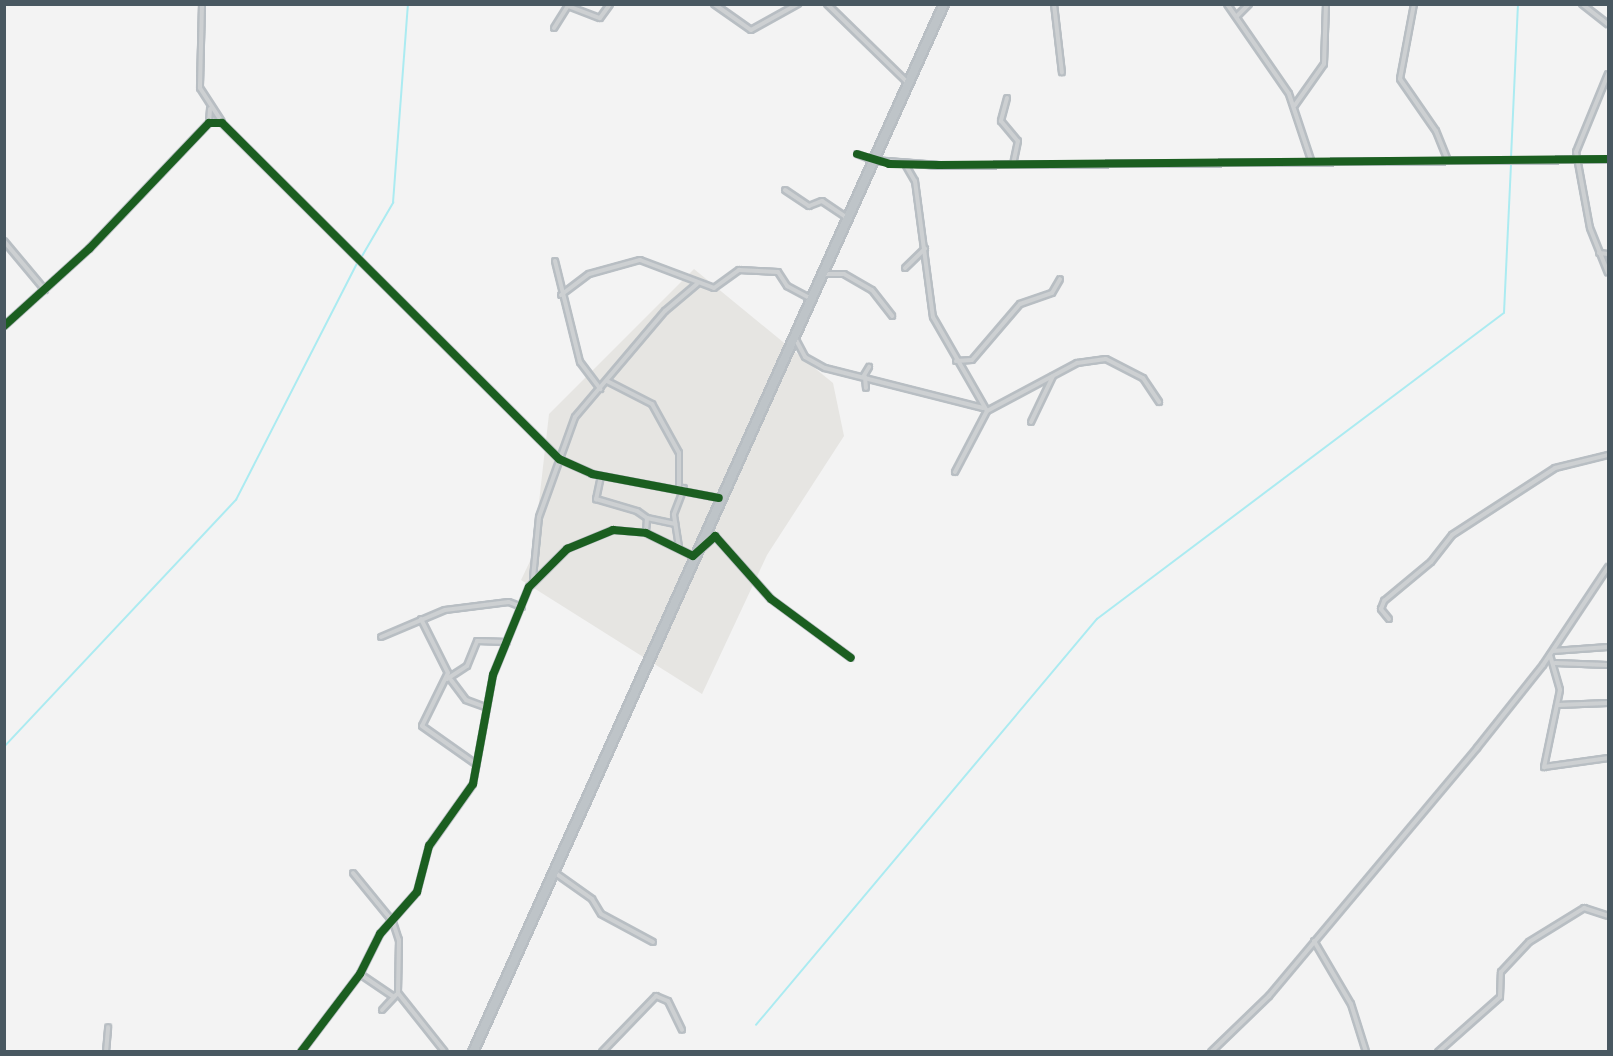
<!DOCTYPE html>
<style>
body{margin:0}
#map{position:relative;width:1613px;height:1056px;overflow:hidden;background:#f3f3f3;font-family:Ubuntu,sans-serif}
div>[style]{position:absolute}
.commercial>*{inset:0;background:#e6e5e2}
.stream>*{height:1.5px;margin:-0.75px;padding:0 0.75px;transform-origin:0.75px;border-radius:0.75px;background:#abebf1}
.roads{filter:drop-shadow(2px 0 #b8bec3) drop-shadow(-2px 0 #b8bec3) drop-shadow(0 2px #b8bec3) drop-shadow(0 -2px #b8bec3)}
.street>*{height:4px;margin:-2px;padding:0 2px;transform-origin:2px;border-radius:2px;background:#cdd0d2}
.secondary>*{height:5px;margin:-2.5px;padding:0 2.5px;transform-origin:2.5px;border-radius:2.5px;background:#cdd1d4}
.highway>*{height:8px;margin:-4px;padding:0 4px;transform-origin:4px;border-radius:4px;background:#bec4c8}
.cycleway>*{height:8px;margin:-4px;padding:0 4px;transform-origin:4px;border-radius:4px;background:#1b5e20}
span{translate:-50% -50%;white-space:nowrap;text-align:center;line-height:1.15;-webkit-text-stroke:5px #fff;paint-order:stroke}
.frame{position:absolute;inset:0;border:6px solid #495861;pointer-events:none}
</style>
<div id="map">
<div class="commercial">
<div style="clip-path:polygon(694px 269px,833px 383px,844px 436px,767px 555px,702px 694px,521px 580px,533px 555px,549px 414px)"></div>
</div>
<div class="stream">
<div style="left:1511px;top:158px;width:154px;rotate:-87.4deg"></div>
<div style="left:361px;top:258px;width:64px;rotate:-59.8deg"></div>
<div style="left:393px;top:203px;width:200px;rotate:-85.7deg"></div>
<div style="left:4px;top:747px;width:339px;rotate:-46.8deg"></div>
<div style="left:236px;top:500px;width:265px;rotate:-62.9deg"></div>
<div style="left:756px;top:1025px;width:530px;rotate:-49.97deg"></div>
<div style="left:1097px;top:619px;width:509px;rotate:-36.94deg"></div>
<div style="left:1504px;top:313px;width:151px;rotate:-87.3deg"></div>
</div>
<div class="roads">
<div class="street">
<div style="left:202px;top:4px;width:84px;rotate:91.4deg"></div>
<div style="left:200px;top:88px;width:40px;rotate:57.1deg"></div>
<div style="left:714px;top:4px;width:45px;rotate:35.1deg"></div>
<div style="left:751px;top:30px;width:54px;rotate:-29deg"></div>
<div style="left:827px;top:4px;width:113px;rotate:44.3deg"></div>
<div style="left:1054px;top:4px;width:69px;rotate:83.4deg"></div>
<div style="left:1227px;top:4px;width:109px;rotate:55.4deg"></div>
<div style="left:1289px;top:94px;width:70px;rotate:71.6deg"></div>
<div style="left:1414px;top:4px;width:76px;rotate:100.6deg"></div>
<div style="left:1400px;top:79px;width:63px;rotate:55.3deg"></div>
<div style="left:1436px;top:131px;width:32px;rotate:68deg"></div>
<div style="left:1582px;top:4px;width:33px;rotate:38deg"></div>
<div style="left:1237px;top:16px;width:17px;rotate:-45deg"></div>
<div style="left:554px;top:28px;width:26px;rotate:-58deg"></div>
<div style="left:568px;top:6px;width:34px;rotate:21deg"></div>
<div style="left:600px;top:18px;width:17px;rotate:-54deg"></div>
<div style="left:1608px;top:74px;width:84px;rotate:112.3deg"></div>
<div style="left:1576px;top:152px;width:77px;rotate:79.6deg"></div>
<div style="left:1590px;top:228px;width:48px;rotate:68.2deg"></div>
<div style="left:1007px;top:98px;width:24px;rotate:105deg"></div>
<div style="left:1001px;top:121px;width:26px;rotate:50deg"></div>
<div style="left:1018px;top:141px;width:24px;rotate:102deg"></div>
<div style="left:1295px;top:105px;width:50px;rotate:-54.7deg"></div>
<div style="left:1324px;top:64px;width:60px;rotate:-88.1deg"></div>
<div style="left:209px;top:123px;width:14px;rotate:-86deg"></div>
<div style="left:857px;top:154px;width:17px;rotate:21deg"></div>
<div style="left:905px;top:164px;width:20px;rotate:60deg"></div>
<div style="left:915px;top:181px;width:137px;rotate:82.5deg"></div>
<div style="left:933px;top:317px;width:108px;rotate:60.1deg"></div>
<div style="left:987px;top:411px;width:69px;rotate:117.7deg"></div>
<div style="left:785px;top:190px;width:29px;rotate:34deg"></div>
<div style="left:809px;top:206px;width:14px;rotate:-21deg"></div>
<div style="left:822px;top:201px;width:29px;rotate:34deg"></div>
<div style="left:4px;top:241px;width:64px;rotate:50.1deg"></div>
<div style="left:1599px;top:253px;width:9px;rotate:6deg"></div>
<div style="left:555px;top:261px;width:104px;rotate:76.1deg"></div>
<div style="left:580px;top:362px;width:34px;rotate:53deg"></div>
<div style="left:905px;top:268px;width:28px;rotate:-44deg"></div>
<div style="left:823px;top:274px;width:21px"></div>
<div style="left:844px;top:274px;width:32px;rotate:30deg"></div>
<div style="left:872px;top:290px;width:33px;rotate:52deg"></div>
<div style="left:561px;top:295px;width:35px;rotate:-37deg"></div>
<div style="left:589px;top:274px;width:53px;rotate:-15.4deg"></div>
<div style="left:640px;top:260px;width:79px;rotate:20.7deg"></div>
<div style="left:714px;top:288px;width:31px;rotate:-36deg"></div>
<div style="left:739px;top:270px;width:39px;rotate:3deg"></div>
<div style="left:778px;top:272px;width:17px;rotate:57deg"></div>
<div style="left:787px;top:286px;width:26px;rotate:28deg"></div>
<div style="left:4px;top:326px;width:115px;rotate:-42.2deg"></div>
<div style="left:89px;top:249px;width:174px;rotate:-46.4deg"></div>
<div style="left:209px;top:123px;width:13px"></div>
<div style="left:222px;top:123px;width:476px;rotate:44.9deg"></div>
<div style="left:559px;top:459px;width:36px;rotate:24deg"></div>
<div style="left:592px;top:474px;width:129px;rotate:10.7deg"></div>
<div style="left:795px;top:338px;width:21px;rotate:62deg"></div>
<div style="left:805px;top:357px;width:23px;rotate:29deg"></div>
<div style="left:825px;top:368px;width:163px;rotate:14.2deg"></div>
<div style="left:956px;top:361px;width:16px;rotate:-4deg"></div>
<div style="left:972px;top:360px;width:74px;rotate:-49.4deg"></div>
<div style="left:1020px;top:304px;width:34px;rotate:-19deg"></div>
<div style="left:1052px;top:293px;width:16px;rotate:-60deg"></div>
<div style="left:863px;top:377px;width:12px;rotate:-59deg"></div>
<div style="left:865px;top:377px;width:11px;rotate:85deg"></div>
<div style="left:607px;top:381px;width:51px;rotate:27.1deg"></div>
<div style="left:652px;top:404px;width:56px;rotate:61.1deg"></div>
<div style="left:679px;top:453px;width:34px;rotate:90deg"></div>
<div style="left:987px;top:411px;width:102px;rotate:-28.1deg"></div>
<div style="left:1077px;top:363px;width:29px;rotate:-8deg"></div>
<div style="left:1106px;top:359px;width:42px;rotate:27.2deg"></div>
<div style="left:1143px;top:378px;width:29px;rotate:56deg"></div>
<div style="left:1031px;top:422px;width:51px;rotate:-64.4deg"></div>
<div style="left:601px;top:476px;width:24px;rotate:102deg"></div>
<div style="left:596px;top:499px;width:43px;rotate:16.3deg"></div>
<div style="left:637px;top:511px;width:12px;rotate:35deg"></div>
<div style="left:647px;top:518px;width:15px;rotate:94deg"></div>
<div style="left:647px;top:518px;width:29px;rotate:12deg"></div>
<div style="left:679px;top:547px;width:33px;rotate:-99deg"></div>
<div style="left:674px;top:514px;width:28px;rotate:-69deg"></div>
<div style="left:533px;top:578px;width:61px;rotate:-84.4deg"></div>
<div style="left:539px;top:517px;width:106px;rotate:-70.2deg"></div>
<div style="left:575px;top:417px;width:139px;rotate:-49.7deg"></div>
<div style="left:665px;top:311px;width:42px;rotate:-40.2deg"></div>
<div style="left:421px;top:619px;width:60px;rotate:63.4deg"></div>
<div style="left:448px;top:673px;width:59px;rotate:116.1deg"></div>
<div style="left:422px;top:726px;width:67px;rotate:35.3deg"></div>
<div style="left:1389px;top:619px;width:13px;rotate:-129deg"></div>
<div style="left:1381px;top:609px;width:9px;rotate:-69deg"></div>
<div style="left:1384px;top:601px;width:61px;rotate:-39.7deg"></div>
<div style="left:1431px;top:562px;width:34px;rotate:-52deg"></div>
<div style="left:1452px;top:535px;width:123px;rotate:-33deg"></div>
<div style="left:1555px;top:468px;width:55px;rotate:-13.8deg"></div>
<div style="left:381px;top:637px;width:69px;rotate:-22.9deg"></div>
<div style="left:445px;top:610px;width:64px;rotate:-7.1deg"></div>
<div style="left:509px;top:602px;width:14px;rotate:21deg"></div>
<div style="left:1553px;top:651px;width:55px;rotate:-4.2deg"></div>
<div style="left:1550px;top:655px;width:36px;rotate:74deg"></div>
<div style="left:1560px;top:690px;width:79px;rotate:101.7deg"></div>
<div style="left:1544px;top:767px;width:65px;rotate:-8deg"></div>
<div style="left:1555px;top:663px;width:52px;rotate:2.2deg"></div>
<div style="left:447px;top:679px;width:24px;rotate:-33deg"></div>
<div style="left:467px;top:666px;width:27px;rotate:-68deg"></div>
<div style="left:477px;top:641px;width:30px;rotate:2deg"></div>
<div style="left:451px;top:680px;width:25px;rotate:53deg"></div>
<div style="left:466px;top:700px;width:20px;rotate:20deg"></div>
<div style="left:1558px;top:705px;width:50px;rotate:-2.3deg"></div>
<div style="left:554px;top:872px;width:47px;rotate:35.4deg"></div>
<div style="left:592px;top:899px;width:17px;rotate:59deg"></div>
<div style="left:601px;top:914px;width:59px;rotate:28.3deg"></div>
<div style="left:353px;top:873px;width:63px;rotate:50.8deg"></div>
<div style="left:393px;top:922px;width:19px;rotate:72deg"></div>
<div style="left:399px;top:940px;width:53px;rotate:91.1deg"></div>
<div style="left:398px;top:993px;width:75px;rotate:51.5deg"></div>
<div style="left:1314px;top:941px;width:73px;rotate:59.6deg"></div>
<div style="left:1351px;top:1004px;width:50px;rotate:72.6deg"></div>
<div style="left:360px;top:974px;width:41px;rotate:34.1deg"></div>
<div style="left:382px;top:1010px;width:21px;rotate:-47deg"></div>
<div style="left:106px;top:1052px;width:25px;rotate:-85deg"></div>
<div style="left:301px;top:1052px;width:98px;rotate:-52.9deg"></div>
<div style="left:360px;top:974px;width:45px;rotate:-63.4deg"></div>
<div style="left:380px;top:934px;width:56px;rotate:-48.6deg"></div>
<div style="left:417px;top:892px;width:48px;rotate:-75.4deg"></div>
<div style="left:429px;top:846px;width:76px;rotate:-54.6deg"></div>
<div style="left:473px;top:784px;width:111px;rotate:-79.6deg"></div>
<div style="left:493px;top:675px;width:95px;rotate:-67.8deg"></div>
<div style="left:529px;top:587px;width:54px;rotate:-45deg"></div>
<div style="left:567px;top:549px;width:50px;rotate:-22.4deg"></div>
<div style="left:613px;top:530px;width:33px;rotate:5deg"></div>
<div style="left:646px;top:533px;width:52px;rotate:26.1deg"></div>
<div style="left:693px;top:556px;width:30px;rotate:-42deg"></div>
<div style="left:715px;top:536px;width:84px;rotate:48.4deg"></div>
<div style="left:771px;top:599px;width:99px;rotate:36.4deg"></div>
<div style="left:602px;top:1052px;width:78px;rotate:-46deg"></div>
<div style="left:656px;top:996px;width:13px;rotate:23deg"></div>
<div style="left:668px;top:1001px;width:32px;rotate:64deg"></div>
<div style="left:1211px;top:1052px;width:81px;rotate:-44deg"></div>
<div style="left:1269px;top:996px;width:324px;rotate:-50deg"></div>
<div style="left:1477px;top:748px;width:106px;rotate:-51.5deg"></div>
<div style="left:1543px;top:665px;width:118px;rotate:-56.4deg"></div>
<div style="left:1438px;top:1052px;width:83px;rotate:-41.6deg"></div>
<div style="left:1500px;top:997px;width:25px;rotate:-88deg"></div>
<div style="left:1501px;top:972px;width:41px;rotate:-47deg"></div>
<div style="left:1529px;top:942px;width:65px;rotate:-31.7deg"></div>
<div style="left:1584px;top:908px;width:25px;rotate:18deg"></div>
</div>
<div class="secondary">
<div style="left:873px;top:160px;width:66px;rotate:4.3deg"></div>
<div style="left:939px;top:165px;width:669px;rotate:-0.51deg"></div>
</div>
<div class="highway">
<div style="left:473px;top:1052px;width:1149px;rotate:-65.8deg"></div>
</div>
</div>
<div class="cycleway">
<div style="left:857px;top:154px;width:34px;rotate:17deg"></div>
<div style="left:889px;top:164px;width:50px;rotate:1.1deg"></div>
<div style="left:939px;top:165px;width:669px;rotate:-0.51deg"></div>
<div style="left:4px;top:326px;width:115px;rotate:-42.2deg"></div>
<div style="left:89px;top:249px;width:174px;rotate:-46.4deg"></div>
<div style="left:209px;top:123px;width:13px"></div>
<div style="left:222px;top:123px;width:476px;rotate:44.9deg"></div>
<div style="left:559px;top:459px;width:36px;rotate:24deg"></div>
<div style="left:592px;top:474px;width:129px;rotate:10.7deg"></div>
<div style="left:301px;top:1052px;width:98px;rotate:-52.9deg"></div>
<div style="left:360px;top:974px;width:45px;rotate:-63.4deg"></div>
<div style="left:380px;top:934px;width:56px;rotate:-48.6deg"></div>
<div style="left:417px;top:892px;width:48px;rotate:-75.4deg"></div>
<div style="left:429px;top:846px;width:76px;rotate:-54.6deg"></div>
<div style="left:473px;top:784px;width:111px;rotate:-79.6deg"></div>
<div style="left:493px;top:675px;width:95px;rotate:-67.8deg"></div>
<div style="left:529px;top:587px;width:54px;rotate:-45deg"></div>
<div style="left:567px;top:549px;width:50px;rotate:-22.4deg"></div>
<div style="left:613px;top:530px;width:33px;rotate:5deg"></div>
<div style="left:646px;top:533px;width:52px;rotate:26.1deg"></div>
<div style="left:693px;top:556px;width:30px;rotate:-42deg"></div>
<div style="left:715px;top:536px;width:84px;rotate:48.4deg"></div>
<div style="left:771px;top:599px;width:99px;rotate:36.4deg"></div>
</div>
<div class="frame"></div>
</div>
